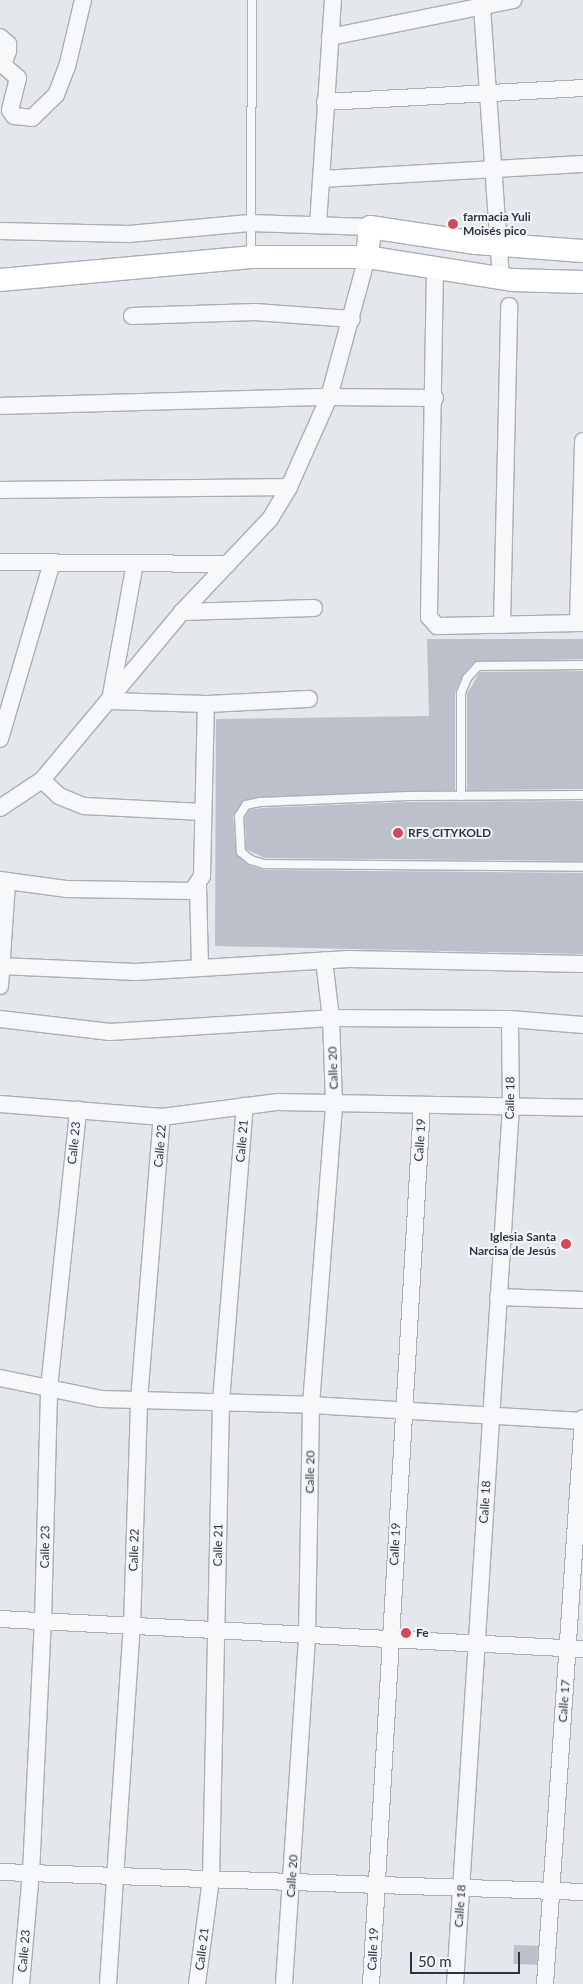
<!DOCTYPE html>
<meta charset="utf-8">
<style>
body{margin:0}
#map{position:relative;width:583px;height:1984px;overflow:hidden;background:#e4e7ec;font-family:Lato,sans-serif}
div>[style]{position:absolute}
.building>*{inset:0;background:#bbc0ca;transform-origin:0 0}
.roads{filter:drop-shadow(1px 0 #a9aeb7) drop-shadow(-1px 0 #a9aeb7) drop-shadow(0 1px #a9aeb7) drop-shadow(0 -1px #a9aeb7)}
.lane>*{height:8px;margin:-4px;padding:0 4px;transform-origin:4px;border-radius:4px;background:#f7f8fa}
.street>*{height:16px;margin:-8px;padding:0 8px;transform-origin:8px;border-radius:8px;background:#f7f8fa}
.secondary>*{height:22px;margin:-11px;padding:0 11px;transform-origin:11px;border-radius:11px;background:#fff}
.dots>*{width:14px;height:14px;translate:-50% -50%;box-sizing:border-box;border:2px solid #f4f6f9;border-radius:50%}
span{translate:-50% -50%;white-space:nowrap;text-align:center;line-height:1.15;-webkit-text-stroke:4px #f4f6f9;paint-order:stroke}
.poi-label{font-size:12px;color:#2b3445;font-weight:700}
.left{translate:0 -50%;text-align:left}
.right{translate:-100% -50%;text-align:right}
.street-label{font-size:12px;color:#2b3445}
.scale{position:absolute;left:410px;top:1952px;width:110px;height:22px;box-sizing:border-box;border:2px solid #2b3445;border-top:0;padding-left:6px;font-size:15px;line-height:18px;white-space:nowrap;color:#2b3445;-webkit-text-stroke:4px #f4f6f9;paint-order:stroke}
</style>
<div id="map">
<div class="building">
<div style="clip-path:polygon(427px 639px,583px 639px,583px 659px,474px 662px,462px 676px,455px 693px,455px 790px,245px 800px,233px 816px,236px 854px,248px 865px,264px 870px,583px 873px,583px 954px,215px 946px,216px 719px,429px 716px)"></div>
<div style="clip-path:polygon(583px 671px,583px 789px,467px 790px,467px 694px,480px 672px)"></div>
<div style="clip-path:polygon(583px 801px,583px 861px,265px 858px,246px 849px,245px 818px,249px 810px,261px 808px,408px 802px)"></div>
<div style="left:514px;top:1945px;width:24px;height:19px;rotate:2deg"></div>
</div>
<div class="roads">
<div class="lane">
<div style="left:251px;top:255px;width:255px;rotate:-89.8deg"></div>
<div style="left:583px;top:795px;width:175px;rotate:179.7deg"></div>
<div style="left:408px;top:796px;width:148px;rotate:177.7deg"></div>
<div style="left:260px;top:802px;width:14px;rotate:168deg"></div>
<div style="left:246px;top:805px;width:13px;rotate:122deg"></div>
<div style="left:239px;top:816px;width:36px;rotate:87deg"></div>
<div style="left:241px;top:852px;width:13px;rotate:39deg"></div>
<div style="left:251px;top:860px;width:14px;rotate:17deg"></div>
<div style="left:264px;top:864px;width:319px;rotate:0.5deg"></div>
<div style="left:461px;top:796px;width:103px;rotate:-90deg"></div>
<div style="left:461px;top:693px;width:16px;rotate:-68deg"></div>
<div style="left:467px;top:678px;width:16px;rotate:-47deg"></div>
<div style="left:478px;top:666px;width:105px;rotate:-0.5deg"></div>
</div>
<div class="street">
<div style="left:482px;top:7px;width:272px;rotate:86deg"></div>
<div style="left:0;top:37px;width:11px;rotate:41deg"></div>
<div style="left:8px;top:44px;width:7px;rotate:90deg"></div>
<div style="left:8px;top:51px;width:15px;rotate:110deg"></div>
<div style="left:3px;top:65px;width:20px;rotate:41deg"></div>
<div style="left:18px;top:78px;width:33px;rotate:104deg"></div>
<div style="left:10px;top:110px;width:7px;rotate:56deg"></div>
<div style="left:14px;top:116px;width:18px;rotate:6deg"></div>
<div style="left:32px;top:118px;width:33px;rotate:-44deg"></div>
<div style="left:56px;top:95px;width:30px;rotate:-69deg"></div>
<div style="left:67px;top:67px;width:69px;rotate:-76.6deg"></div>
<div style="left:330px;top:37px;width:187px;rotate:-11.4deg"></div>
<div style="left:325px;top:102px;width:258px;rotate:-3.1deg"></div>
<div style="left:321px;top:179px;width:262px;rotate:-3.3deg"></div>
<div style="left:318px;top:225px;width:225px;rotate:-86.2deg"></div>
<div style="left:0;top:231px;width:129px;rotate:1.3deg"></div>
<div style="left:129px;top:234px;width:121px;rotate:-5.2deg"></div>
<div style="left:250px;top:223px;width:120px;rotate:1.9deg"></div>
<div style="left:435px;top:268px;width:349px;rotate:91deg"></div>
<div style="left:429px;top:617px;width:12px;rotate:48deg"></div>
<div style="left:437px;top:626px;width:146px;rotate:-1.2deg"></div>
<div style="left:132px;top:316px;width:123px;rotate:-1.9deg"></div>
<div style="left:255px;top:312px;width:97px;rotate:4.1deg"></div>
<div style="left:0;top:406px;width:329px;rotate:-1.6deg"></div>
<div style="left:329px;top:397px;width:145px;rotate:-74.8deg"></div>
<div style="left:0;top:490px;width:289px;rotate:-0.6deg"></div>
<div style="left:0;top:562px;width:228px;rotate:0.5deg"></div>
<div style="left:135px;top:563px;width:140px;rotate:100.3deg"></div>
<div style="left:110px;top:701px;width:96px;rotate:1.8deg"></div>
<div style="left:206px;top:704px;width:103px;rotate:-2.8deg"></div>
<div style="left:182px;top:612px;width:132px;rotate:-1.7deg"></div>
<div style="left:578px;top:623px;width:182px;rotate:-88.4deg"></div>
<div style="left:502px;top:625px;width:319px;rotate:-88.7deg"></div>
<div style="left:0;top:739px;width:184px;rotate:-73.6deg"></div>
<div style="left:42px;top:780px;width:23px;rotate:43deg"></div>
<div style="left:59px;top:796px;width:27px;rotate:22deg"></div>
<div style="left:84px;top:806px;width:119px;rotate:2.9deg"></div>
<div style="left:0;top:808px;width:50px;rotate:-33.7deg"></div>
<div style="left:42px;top:780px;width:219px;rotate:-50.2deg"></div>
<div style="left:182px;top:612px;width:128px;rotate:-46.6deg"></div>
<div style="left:270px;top:519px;width:37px;rotate:-59deg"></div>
<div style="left:289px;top:487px;width:98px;rotate:-66deg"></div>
<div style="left:329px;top:397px;width:106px;rotate:0.5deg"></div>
<div style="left:0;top:880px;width:68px;rotate:7.7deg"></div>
<div style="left:67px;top:889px;width:125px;rotate:0.9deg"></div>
<div style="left:192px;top:891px;width:18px;rotate:-56deg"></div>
<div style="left:202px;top:876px;width:172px;rotate:-88.7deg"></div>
<div style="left:198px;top:886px;width:82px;rotate:88.6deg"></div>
<div style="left:0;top:966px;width:136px;rotate:2.5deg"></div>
<div style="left:136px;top:972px;width:213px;rotate:-3.5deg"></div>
<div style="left:349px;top:959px;width:234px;rotate:1.2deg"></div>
<div style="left:0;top:986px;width:104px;rotate:-86.1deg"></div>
<div style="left:0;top:1019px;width:111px;rotate:6.7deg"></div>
<div style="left:110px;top:1032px;width:221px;rotate:-3.6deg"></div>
<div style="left:331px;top:1018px;width:179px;rotate:0.3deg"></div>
<div style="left:510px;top:1019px;width:73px;rotate:4.7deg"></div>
<div style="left:0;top:1104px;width:163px;rotate:4.6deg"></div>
<div style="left:162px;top:1117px;width:117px;rotate:-7.4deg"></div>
<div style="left:278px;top:1102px;width:305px;rotate:1.1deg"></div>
<div style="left:498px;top:1297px;width:85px;rotate:2deg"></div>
<div style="left:0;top:1378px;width:103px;rotate:11.7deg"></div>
<div style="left:101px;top:1399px;width:210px;rotate:1.6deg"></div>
<div style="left:311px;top:1405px;width:272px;rotate:3.4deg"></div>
<div style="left:0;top:1619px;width:584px;rotate:2.95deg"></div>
<div style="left:0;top:1872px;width:583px;rotate:1.96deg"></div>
<div style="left:21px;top:1984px;width:111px;rotate:-84.9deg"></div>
<div style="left:31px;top:1873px;width:252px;rotate:-87.3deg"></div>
<div style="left:43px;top:1621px;width:233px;rotate:-88.5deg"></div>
<div style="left:49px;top:1388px;width:280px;rotate:-84deg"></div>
<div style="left:108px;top:1984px;width:359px;rotate:-86.2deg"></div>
<div style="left:132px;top:1626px;width:226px;rotate:-88.2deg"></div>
<div style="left:139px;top:1400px;width:284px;rotate:-85.4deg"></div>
<div style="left:197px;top:1984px;width:106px;rotate:-82.4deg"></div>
<div style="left:211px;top:1879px;width:477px;rotate:-88.8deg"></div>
<div style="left:221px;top:1402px;width:297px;rotate:-85.4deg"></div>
<div style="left:284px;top:1984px;width:350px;rotate:-86.2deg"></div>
<div style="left:307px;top:1635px;width:230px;rotate:-89deg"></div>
<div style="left:311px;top:1405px;width:303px;rotate:-85.6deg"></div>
<div style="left:334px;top:1103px;width:85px;rotate:-92deg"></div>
<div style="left:331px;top:1018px;width:58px;rotate:-96.9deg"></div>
<div style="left:371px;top:1984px;width:880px;rotate:-86.68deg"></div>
<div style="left:455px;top:1984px;width:879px;rotate:-86.35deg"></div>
<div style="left:511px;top:1107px;width:88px;rotate:-90.7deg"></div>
<div style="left:545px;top:1984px;width:567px;rotate:-86.16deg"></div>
</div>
<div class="secondary">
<div style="left:367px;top:257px;width:30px;rotate:-84deg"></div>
<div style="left:370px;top:227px;width:107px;rotate:8.6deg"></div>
<div style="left:476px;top:243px;width:107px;rotate:4.3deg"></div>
<div style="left:0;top:280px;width:252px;rotate:-5.2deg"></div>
<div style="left:251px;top:257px;width:116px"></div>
<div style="left:367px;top:257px;width:147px;rotate:9deg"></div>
<div style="left:512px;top:280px;width:71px;rotate:1.6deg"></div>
</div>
</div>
<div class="dots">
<div style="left:453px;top:224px;background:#d1495b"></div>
<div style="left:398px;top:833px;background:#d1495b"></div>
<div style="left:566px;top:1244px;background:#d1495b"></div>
<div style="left:406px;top:1633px;background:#d1495b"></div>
</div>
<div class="poi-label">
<span class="left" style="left:463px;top:224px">farmacia Yuli<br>Moisés pico</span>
<span class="left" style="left:408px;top:833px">RFS CITYKOLD</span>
<span class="right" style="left:556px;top:1244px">Iglesia Santa<br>Narcisa de Jesús</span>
<span class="left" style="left:416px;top:1633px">Fe</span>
</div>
<div class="street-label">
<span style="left:333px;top:1068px;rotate:-92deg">Calle 20</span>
<span style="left:510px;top:1098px;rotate:-89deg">Calle 18</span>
<span style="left:420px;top:1140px;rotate:-86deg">Calle 19</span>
<span style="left:242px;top:1141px;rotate:-85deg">Calle 21</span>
<span style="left:74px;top:1143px;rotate:-84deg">Calle 23</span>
<span style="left:160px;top:1146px;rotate:-85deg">Calle 22</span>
<span style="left:310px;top:1472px;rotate:-89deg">Calle 20</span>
<span style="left:485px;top:1502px;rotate:-86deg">Calle 18</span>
<span style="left:395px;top:1544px;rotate:-87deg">Calle 19</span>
<span style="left:218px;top:1545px;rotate:-89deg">Calle 21</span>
<span style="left:45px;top:1547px;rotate:-89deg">Calle 23</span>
<span style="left:134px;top:1550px;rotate:-88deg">Calle 22</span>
<span style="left:564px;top:1701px;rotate:-86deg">Calle 17</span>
<span style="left:292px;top:1876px;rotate:-86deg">Calle 20</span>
<span style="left:460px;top:1906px;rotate:-86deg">Calle 18</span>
<span style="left:202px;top:1949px;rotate:-83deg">Calle 21</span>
<span style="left:373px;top:1949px;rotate:-87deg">Calle 19</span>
<span style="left:24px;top:1951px;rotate:-85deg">Calle 23</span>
</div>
<div class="scale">50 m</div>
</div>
